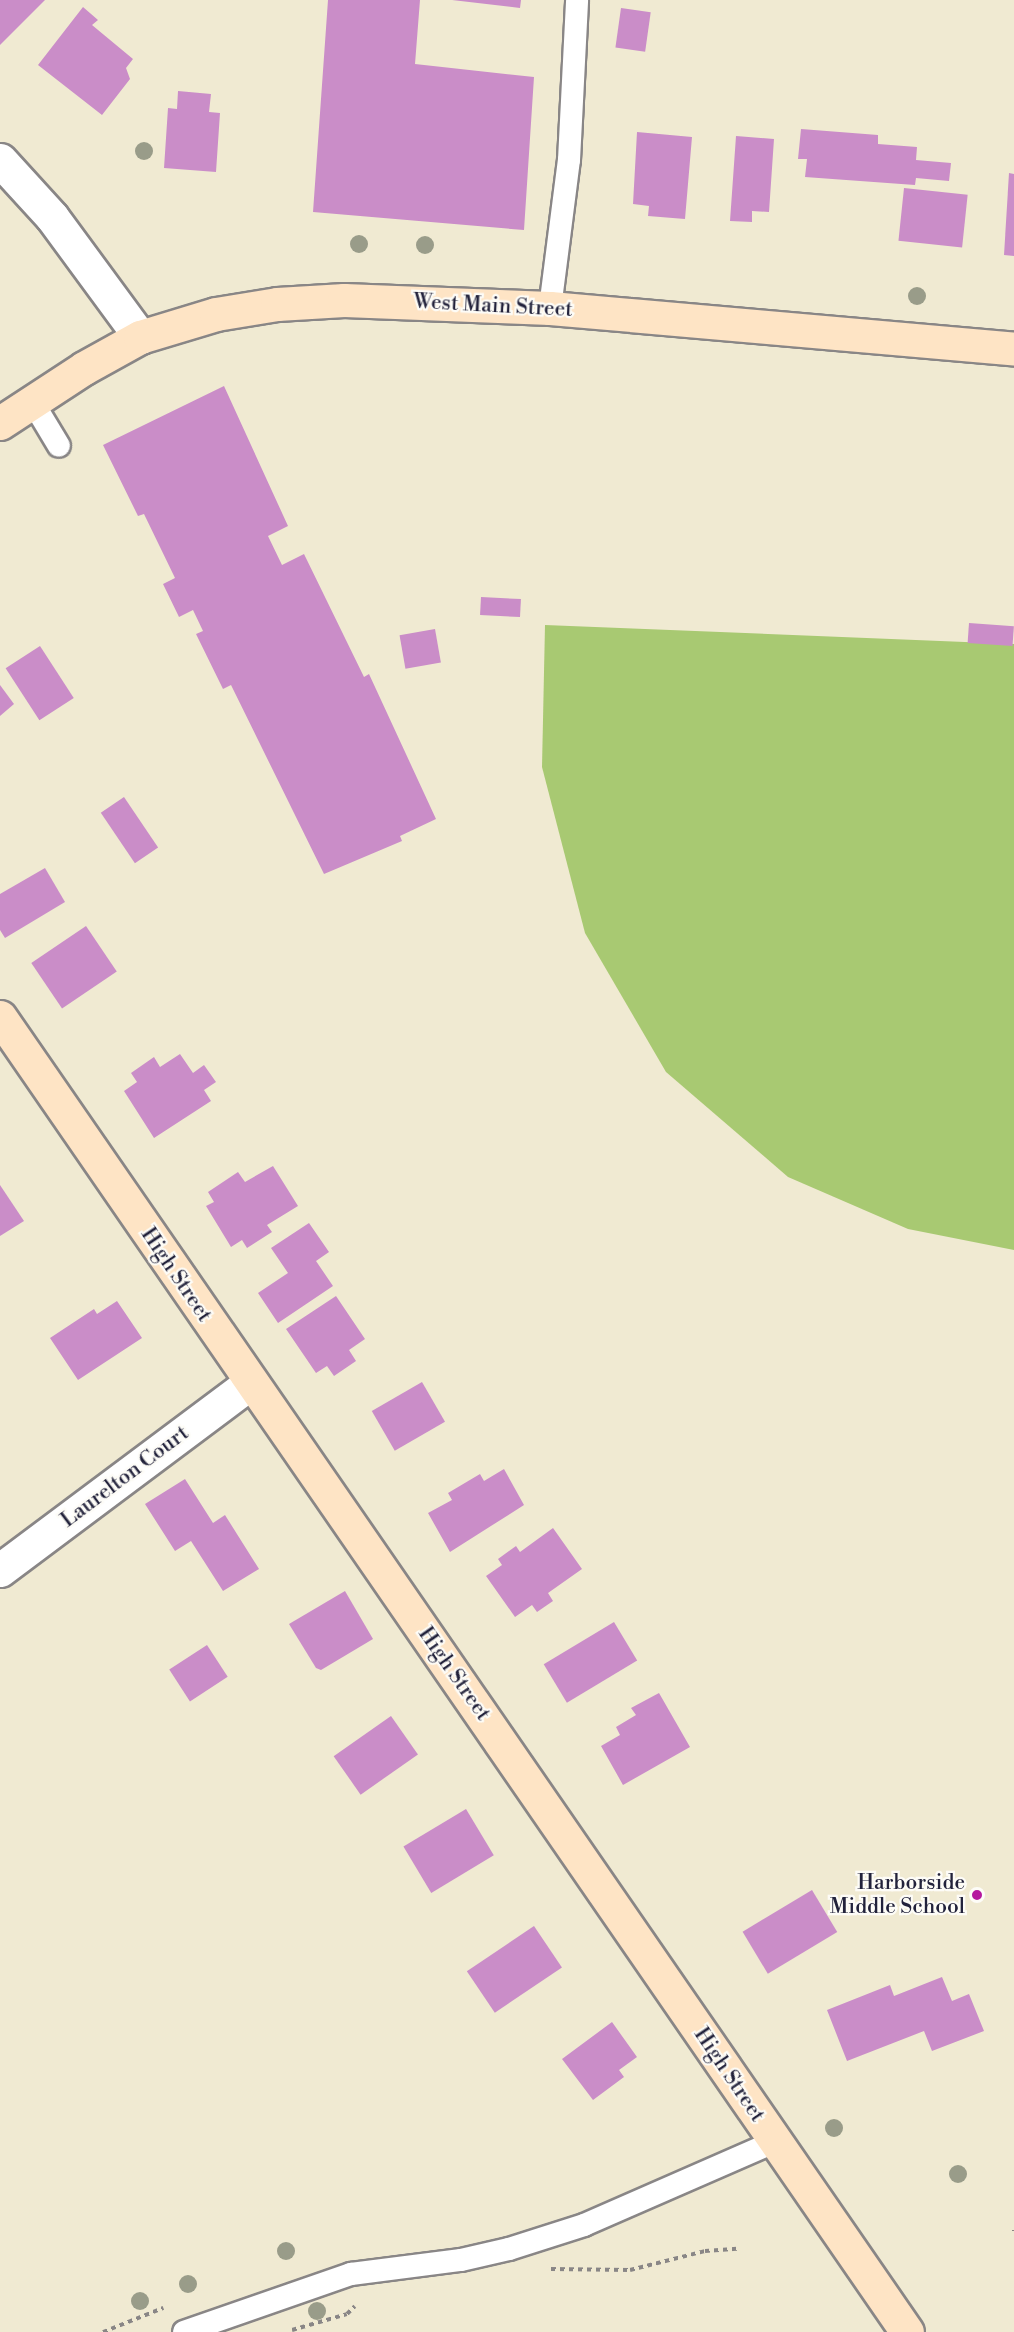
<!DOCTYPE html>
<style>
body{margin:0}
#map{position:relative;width:1014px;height:2332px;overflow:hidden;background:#f0ead2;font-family:"Libre Bodoni",serif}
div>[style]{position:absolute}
.green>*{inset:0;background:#a8c972}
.building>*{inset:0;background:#ca8dc8;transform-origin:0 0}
.path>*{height:4px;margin-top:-2px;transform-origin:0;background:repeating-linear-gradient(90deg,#898686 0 4.5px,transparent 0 9px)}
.roads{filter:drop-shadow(2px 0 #898686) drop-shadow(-2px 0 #898686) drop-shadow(0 2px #898686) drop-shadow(0 -2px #898686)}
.lane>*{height:22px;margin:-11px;padding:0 11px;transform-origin:11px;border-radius:11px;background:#fff}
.street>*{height:33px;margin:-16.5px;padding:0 16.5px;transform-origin:16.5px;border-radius:16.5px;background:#fff}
.secondary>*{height:33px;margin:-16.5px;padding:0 16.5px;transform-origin:16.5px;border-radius:16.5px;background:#fee4c5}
.trees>*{width:18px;height:18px;margin:-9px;border-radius:50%;background:#999c89}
.dots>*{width:16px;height:16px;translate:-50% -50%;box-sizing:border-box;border:3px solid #fdfcf7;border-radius:50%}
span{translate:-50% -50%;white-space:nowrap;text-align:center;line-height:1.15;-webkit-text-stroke:4.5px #fdfcf7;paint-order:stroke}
.street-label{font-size:21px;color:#22223b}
.poi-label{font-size:21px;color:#22223b}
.right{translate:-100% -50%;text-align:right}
</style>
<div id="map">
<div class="green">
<div style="clip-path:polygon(545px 625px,1014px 644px,1014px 1250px,908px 1229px,788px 1177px,666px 1072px,585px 933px,542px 767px)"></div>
</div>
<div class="building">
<div style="clip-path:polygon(0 0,45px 0,0 45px)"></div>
<div style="clip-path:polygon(328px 0,420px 0,415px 64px,534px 77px,524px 230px,313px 212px)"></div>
<div style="clip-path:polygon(452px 0,521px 0,520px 8px)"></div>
<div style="clip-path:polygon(83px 7px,98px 20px,92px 25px,133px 59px,126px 68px,130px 79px,102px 115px,38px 65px)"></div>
<div style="left:621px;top:8px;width:30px;height:40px;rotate:8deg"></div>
<div style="clip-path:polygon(178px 91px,211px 94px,209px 112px,220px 113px,216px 172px,164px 168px,168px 108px,177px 109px)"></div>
<div style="clip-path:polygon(801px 129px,878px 135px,878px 144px,917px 147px,916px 160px,951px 163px,949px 181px,916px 178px,915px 185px,805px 177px,807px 159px,798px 159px)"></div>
<div style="clip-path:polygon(637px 132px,692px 137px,685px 219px,648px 216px,649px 206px,633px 204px)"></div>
<div style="clip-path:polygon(736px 136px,774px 139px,769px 212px,752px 211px,752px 222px,730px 221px)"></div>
<div style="clip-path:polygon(1009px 173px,1014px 174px,1014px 256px,1004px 255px)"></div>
<div style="left:904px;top:188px;width:64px;height:53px;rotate:6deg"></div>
<div style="clip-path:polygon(224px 386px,288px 526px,268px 536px,282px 565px,304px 554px,364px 677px,369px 674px,436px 819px,400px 836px,402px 841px,324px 874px,231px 685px,223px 689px,196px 634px,203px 631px,193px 610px,179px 617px,163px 584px,175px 578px,144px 514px,138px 516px,103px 445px)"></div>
<div style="left:481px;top:597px;width:40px;height:18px;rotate:3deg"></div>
<div style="left:969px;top:623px;width:45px;height:20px;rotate:4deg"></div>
<div style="left:435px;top:629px;width:34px;height:36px;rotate:80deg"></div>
<div style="left:40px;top:646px;width:62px;height:41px;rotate:57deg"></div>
<div style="clip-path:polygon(0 685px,14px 704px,0 716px)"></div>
<div style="left:124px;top:797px;width:61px;height:28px;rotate:56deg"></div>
<div style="clip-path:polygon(45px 868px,65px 902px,5px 938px,0 930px,0 894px)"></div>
<div style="left:86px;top:926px;width:55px;height:66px;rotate:56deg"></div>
<div style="clip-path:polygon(180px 1054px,193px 1073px,204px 1065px,216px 1082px,204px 1090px,211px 1101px,154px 1138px,124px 1091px,137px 1082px,131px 1073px,154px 1057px,160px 1067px)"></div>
<div style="clip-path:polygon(273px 1166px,298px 1206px,267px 1225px,272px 1232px,247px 1248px,242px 1240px,231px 1247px,206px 1206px,214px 1202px,208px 1192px,238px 1172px,245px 1182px)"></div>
<div style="clip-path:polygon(0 1185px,24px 1221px,0 1236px)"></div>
<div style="clip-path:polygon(309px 1223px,329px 1252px,316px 1261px,333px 1286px,278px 1323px,258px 1293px,288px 1273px,271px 1248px)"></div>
<div style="clip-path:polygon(336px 1296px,365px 1339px,349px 1350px,356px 1361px,334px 1376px,327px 1366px,316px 1373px,286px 1329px)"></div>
<div style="clip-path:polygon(117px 1301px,142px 1338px,78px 1380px,50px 1338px,94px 1309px,97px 1314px)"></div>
<div style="left:422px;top:1382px;width:46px;height:58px;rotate:60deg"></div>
<div style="clip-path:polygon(504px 1469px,524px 1505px,450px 1552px,428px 1513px,452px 1500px,448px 1493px,480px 1474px,484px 1481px)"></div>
<div style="clip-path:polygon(185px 1479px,213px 1523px,225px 1515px,259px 1569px,223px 1591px,191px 1541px,175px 1551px,145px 1504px)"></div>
<div style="clip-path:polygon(553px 1528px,582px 1569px,548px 1593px,553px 1601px,537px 1612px,532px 1605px,515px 1617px,486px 1576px,502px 1565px,498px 1559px,516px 1546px,520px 1552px)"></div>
<div style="clip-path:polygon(345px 1591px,373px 1639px,321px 1670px,316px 1668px,289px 1624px)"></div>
<div style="left:614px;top:1622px;width:45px;height:82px;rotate:59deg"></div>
<div style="left:207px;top:1645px;width:38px;height:45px;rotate:57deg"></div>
<div style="clip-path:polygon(659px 1693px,690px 1747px,623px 1785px,601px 1746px,620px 1735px,616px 1727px,636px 1715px,631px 1708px)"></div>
<div style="left:391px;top:1716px;width:47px;height:70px;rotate:55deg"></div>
<div style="left:466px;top:1809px;width:54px;height:73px;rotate:59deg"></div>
<div style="left:812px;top:1890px;width:49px;height:81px;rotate:59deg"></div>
<div style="left:534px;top:1926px;width:50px;height:81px;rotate:56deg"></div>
<div style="clip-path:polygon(942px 1977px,952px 2001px,969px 1994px,984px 2031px,932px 2051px,924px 2031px,847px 2061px,827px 2010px,890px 1985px,894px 1996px)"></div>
<div style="clip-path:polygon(612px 2022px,637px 2057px,619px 2070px,624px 2077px,593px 2100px,562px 2059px)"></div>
</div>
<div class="path">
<div style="left:1014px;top:2231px;width:1px;rotate:-90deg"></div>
<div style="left:551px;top:2269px;width:79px;rotate:0.7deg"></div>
<div style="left:630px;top:2270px;width:77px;rotate:-14.2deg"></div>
<div style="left:705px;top:2251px;width:32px;rotate:-4deg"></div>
<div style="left:292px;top:2330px;width:57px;rotate:-16.2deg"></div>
<div style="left:347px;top:2314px;width:11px;rotate:-45deg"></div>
<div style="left:103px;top:2332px;width:65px;rotate:-21.8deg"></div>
</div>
<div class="roads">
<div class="lane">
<div style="left:550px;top:308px;width:149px;rotate:-82.7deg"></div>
<div style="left:569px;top:160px;width:160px;rotate:-87.1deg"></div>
<div style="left:32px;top:401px;width:52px;rotate:59deg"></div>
<div style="left:184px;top:2332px;width:177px;rotate:-19.2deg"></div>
<div style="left:351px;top:2274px;width:111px;rotate:-7.3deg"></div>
<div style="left:461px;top:2260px;width:49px;rotate:-12.9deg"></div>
<div style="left:509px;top:2249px;width:79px;rotate:-17.7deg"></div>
<div style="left:584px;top:2225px;width:207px;rotate:-23.6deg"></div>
</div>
<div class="street">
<div style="left:0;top:160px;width:77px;rotate:47.6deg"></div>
<div style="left:52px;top:217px;width:149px;rotate:53.7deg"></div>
<div style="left:0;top:1570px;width:312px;rotate:-36.8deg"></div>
</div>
<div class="secondary">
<div style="left:0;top:423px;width:100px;rotate:-33.2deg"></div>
<div style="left:84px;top:368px;width:64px;rotate:-29deg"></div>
<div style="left:140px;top:337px;width:79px;rotate:-16.8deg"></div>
<div style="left:216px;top:314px;width:62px;rotate:-9.3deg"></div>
<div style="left:277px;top:304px;width:67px;rotate:-3.4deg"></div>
<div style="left:344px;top:300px;width:206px;rotate:2.2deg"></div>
<div style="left:550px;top:308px;width:466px;rotate:5deg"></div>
<div style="left:0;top:1017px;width:1597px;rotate:55.4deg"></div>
</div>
</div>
<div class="trees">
<div style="left:144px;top:151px"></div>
<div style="left:359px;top:244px"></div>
<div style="left:425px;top:245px"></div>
<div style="left:917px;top:296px"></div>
<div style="left:834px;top:2128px"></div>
<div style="left:958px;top:2174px"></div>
<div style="left:286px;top:2251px"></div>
<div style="left:188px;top:2284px"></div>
<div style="left:140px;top:2301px"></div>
<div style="left:317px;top:2311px"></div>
</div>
<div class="dots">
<div style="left:977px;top:1895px;background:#b5179e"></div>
</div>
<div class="street-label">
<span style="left:493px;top:306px;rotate:3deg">West Main Street</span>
<span style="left:176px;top:1275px;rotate:56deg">High Street</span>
<span style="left:125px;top:1477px;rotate:-37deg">Laurelton Court</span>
<span style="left:454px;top:1674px;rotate:55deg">High Street</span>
<span style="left:729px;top:2075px;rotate:56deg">High Street</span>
</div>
<div class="poi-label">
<span class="right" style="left:965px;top:1895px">Harborside<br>Middle School</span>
</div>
</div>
